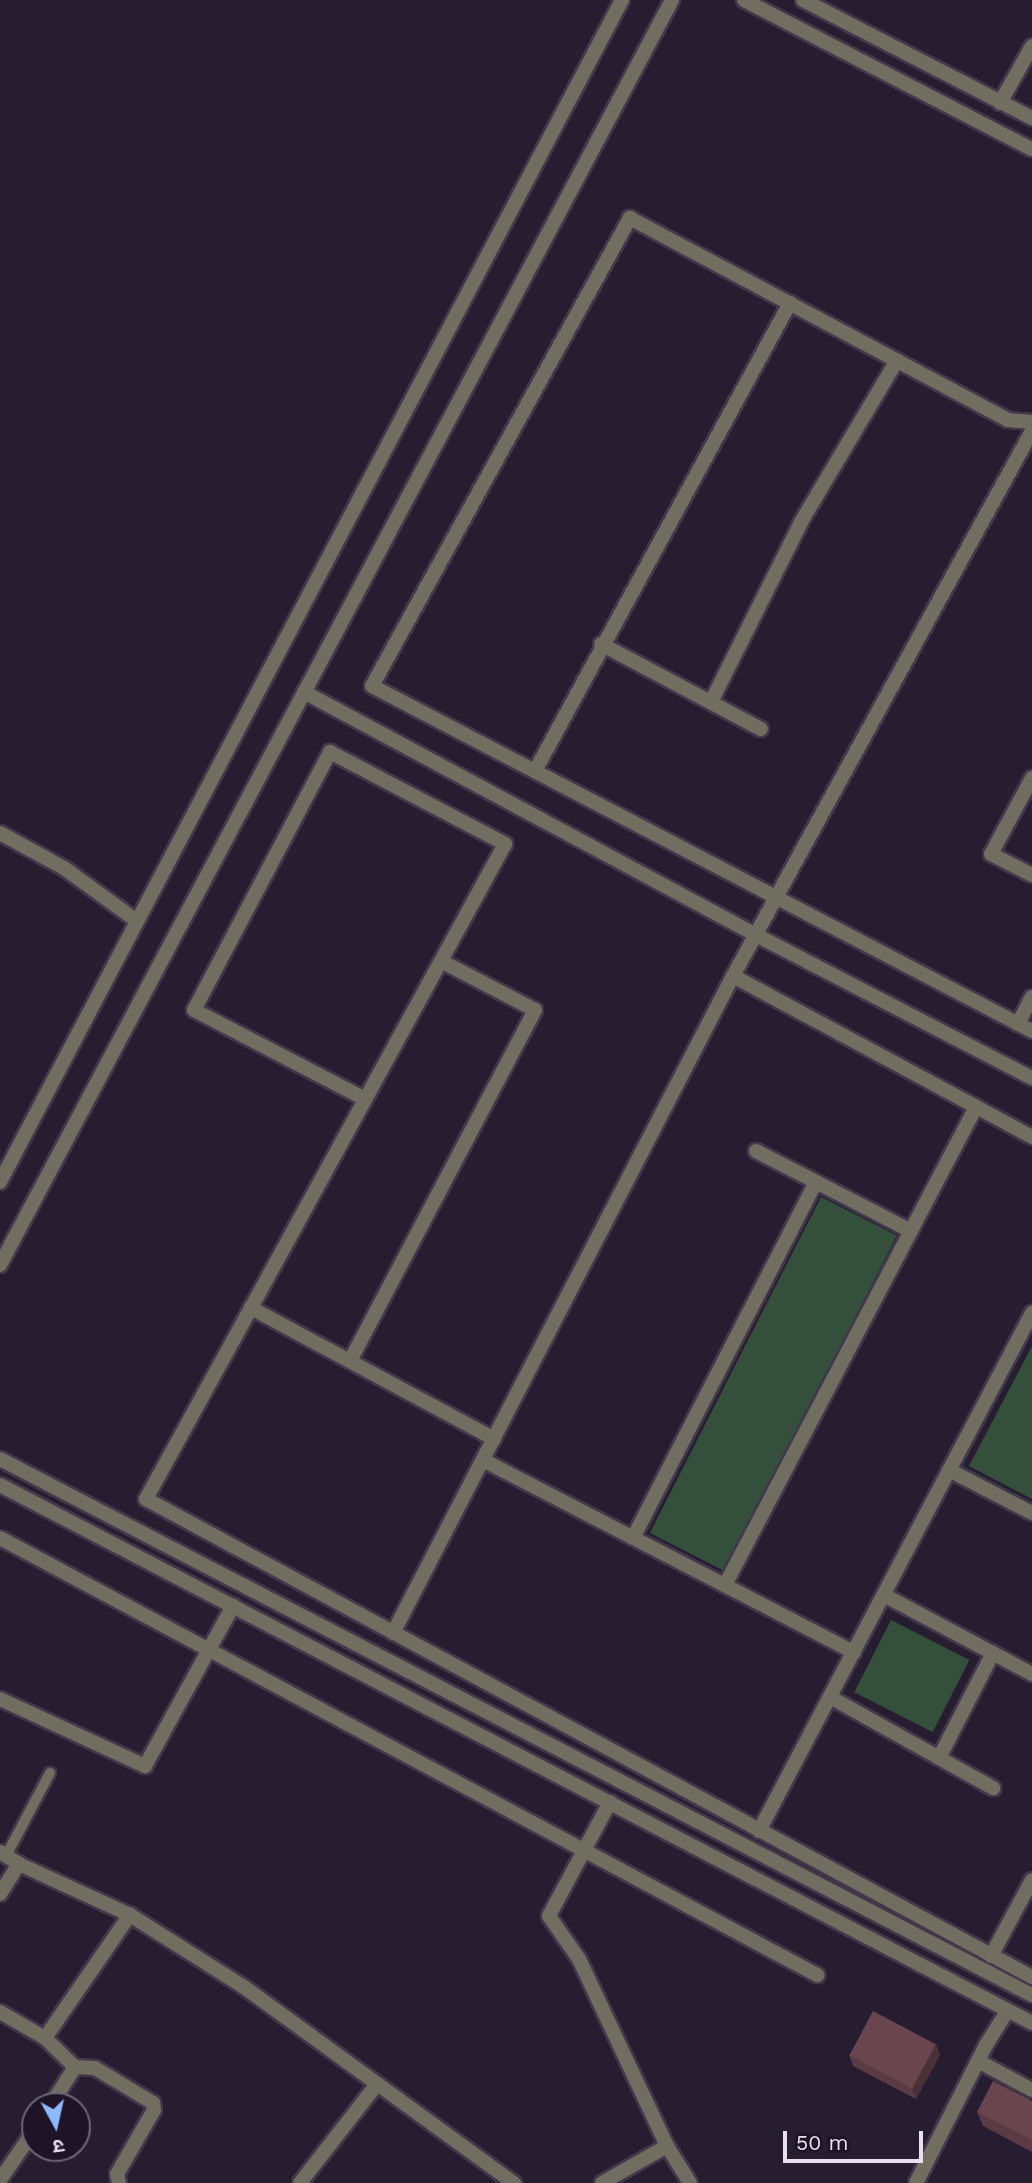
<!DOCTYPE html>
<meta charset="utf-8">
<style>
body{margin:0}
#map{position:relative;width:1032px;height:2183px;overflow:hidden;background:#271d31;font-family:"Work Sans","Noto Sans Devanagari",sans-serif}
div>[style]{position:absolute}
.green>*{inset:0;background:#34503c;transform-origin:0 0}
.roads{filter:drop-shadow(2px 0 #42384b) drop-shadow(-2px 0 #42384b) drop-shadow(0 2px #42384b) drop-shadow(0 -2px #42384b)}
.service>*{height:10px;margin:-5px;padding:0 5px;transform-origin:5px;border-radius:5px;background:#706d61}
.minor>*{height:14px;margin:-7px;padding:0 7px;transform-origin:7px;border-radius:7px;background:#706d61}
.tertiary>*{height:14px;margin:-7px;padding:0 7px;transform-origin:7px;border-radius:7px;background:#706d61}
.wall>*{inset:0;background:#5a3b44}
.shaded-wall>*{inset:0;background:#4a3037}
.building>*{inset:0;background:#69454f;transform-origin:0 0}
span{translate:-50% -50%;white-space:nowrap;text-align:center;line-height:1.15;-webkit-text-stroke:6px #1e1327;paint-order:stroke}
.north{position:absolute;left:21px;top:2092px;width:70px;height:70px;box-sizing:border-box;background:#1e1327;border:2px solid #6e6577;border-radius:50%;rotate:172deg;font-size:19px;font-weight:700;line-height:28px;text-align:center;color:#e7e0ee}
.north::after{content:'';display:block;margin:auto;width:24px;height:32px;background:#8fb8fd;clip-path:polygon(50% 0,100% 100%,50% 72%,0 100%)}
.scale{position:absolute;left:783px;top:2131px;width:140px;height:32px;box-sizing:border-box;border:4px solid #e7e0ee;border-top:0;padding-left:9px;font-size:21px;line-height:24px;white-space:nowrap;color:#e7e0ee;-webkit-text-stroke:5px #1e1327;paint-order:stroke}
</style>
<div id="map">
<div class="green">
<div style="left:821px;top:1197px;width:85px;height:377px;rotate:27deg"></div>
<div style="clip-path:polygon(1032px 1346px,1032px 1499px,969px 1466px)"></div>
<div style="left:891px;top:1620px;width:88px;height:81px;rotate:27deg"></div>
</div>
<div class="roads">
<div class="service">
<div style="left:6px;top:1856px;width:94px;rotate:-62.1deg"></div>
</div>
<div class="minor">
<div style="left:1000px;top:103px;width:65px;rotate:-60.7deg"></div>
<div style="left:1032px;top:422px;width:24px;rotate:-175deg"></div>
<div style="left:1008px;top:420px;width:429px;rotate:-151.9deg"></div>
<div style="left:630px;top:218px;width:534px;rotate:118.87deg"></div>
<div style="left:372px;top:686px;width:745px;rotate:27.6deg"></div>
<div style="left:601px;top:644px;width:181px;rotate:28deg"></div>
<div style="left:304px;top:692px;width:513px;rotate:28.26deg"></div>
<div style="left:756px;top:935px;width:311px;rotate:27.4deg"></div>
<div style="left:712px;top:700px;width:199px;rotate:-63.4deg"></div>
<div style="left:801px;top:522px;width:188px;rotate:-59.3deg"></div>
<div style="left:535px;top:771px;width:533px;rotate:-61.42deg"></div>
<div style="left:1032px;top:778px;width:86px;rotate:118.3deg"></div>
<div style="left:991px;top:854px;width:46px;rotate:27.1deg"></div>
<div style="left:0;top:833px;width:73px;rotate:28.7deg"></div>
<div style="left:64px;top:868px;width:90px;rotate:36deg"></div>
<div style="left:733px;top:976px;width:340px;rotate:28.3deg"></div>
<div style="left:1018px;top:1024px;width:30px;rotate:-63deg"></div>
<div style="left:365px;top:1099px;width:193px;rotate:-152.5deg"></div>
<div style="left:194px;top:1010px;width:292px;rotate:-62.2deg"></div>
<div style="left:330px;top:752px;width:198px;rotate:27.7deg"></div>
<div style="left:505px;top:844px;width:529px;rotate:118.7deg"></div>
<div style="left:251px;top:1308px;width:218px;rotate:118.8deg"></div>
<div style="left:146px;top:1499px;width:1007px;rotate:28.35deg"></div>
<div style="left:756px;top:1151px;width:174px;rotate:27.3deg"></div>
<div style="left:251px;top:1308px;width:276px;rotate:28.3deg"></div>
<div style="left:350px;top:1361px;width:397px;rotate:-62.2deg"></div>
<div style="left:535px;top:1010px;width:106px;rotate:-152.5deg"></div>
<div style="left:483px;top:1460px;width:418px;rotate:27.4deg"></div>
<div style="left:949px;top:1470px;width:93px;rotate:27.4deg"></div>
<div style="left:0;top:1538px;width:927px;rotate:28.14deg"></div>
<div style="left:633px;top:1538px;width:400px;rotate:-62.8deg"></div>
<div style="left:725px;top:1585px;width:540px;rotate:-62.3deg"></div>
<div style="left:884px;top:1595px;width:168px;rotate:28.1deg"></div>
<div style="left:393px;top:1633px;width:740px;rotate:-62.64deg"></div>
<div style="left:733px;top:976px;width:622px;rotate:-61.25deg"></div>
<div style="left:830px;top:1697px;width:187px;rotate:29.2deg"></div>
<div style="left:0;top:1699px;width:160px;rotate:24.8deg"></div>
<div style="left:145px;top:1766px;width:183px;rotate:-61.2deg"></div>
<div style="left:939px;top:1758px;width:118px;rotate:-62.8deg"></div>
<div style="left:610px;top:1802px;width:129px;rotate:118.2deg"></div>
<div style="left:549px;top:1916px;width:52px;rotate:55.1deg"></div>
<div style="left:579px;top:1959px;width:207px;rotate:64.8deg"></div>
<div style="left:667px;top:2146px;width:44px;rotate:58.1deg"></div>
<div style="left:759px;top:1831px;width:586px;rotate:-62.21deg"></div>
<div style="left:0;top:1852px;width:22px;rotate:32deg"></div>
<div style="left:0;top:1894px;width:36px;rotate:-58deg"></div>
<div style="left:19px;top:1864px;width:122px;rotate:24.7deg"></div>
<div style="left:991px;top:1956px;width:86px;rotate:-61.7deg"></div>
<div style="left:0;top:2012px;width:52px;rotate:30deg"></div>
<div style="left:45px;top:2038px;width:150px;rotate:-55.4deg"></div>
<div style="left:130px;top:1915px;width:135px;rotate:32.3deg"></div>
<div style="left:244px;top:1987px;width:334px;rotate:36deg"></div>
<div style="left:45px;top:2038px;width:42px;rotate:44deg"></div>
<div style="left:978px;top:2061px;width:61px;rotate:28.2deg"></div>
<div style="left:50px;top:2106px;width:46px;rotate:-57.3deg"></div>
<div style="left:75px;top:2067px;width:20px;rotate:3deg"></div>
<div style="left:95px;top:2068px;width:68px;rotate:31.1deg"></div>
<div style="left:153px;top:2103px;width:7px;rotate:82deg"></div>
<div style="left:154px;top:2110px;width:74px;rotate:120deg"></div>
<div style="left:117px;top:2174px;width:9px;rotate:77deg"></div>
<div style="left:0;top:2180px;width:62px;rotate:-55.5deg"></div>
<div style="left:300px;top:2183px;width:125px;rotate:-52.1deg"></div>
<div style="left:602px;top:2183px;width:75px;rotate:-29.6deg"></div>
<div style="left:916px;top:2183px;width:155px;rotate:-63.1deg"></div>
<div style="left:986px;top:2045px;width:41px;rotate:-57.8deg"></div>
</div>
<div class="tertiary">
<div style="left:744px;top:0;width:324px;rotate:27.4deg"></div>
<div style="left:803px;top:0;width:258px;rotate:27.3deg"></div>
<div style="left:0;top:1182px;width:1336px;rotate:-62.25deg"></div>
<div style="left:0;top:1265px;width:1432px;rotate:-62.02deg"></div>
<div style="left:0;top:1459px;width:1163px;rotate:27.45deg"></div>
<div style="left:0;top:1485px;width:1164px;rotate:27.53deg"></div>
</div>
</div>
<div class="wall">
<div style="clip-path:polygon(936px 2044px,940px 2055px,916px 2099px,853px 2066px,849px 2055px)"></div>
<div style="clip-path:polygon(1032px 2101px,1032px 2152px,983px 2126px,977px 2112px)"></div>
</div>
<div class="shaded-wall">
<div style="clip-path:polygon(936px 2044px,940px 2055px,916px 2099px,912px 2088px)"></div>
</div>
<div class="building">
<div style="left:873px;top:2011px;width:71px;height:50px;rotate:28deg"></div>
<div style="clip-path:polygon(993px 2081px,1032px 2101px,1032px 2140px,977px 2112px)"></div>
</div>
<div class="north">उ</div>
<div class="scale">50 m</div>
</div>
